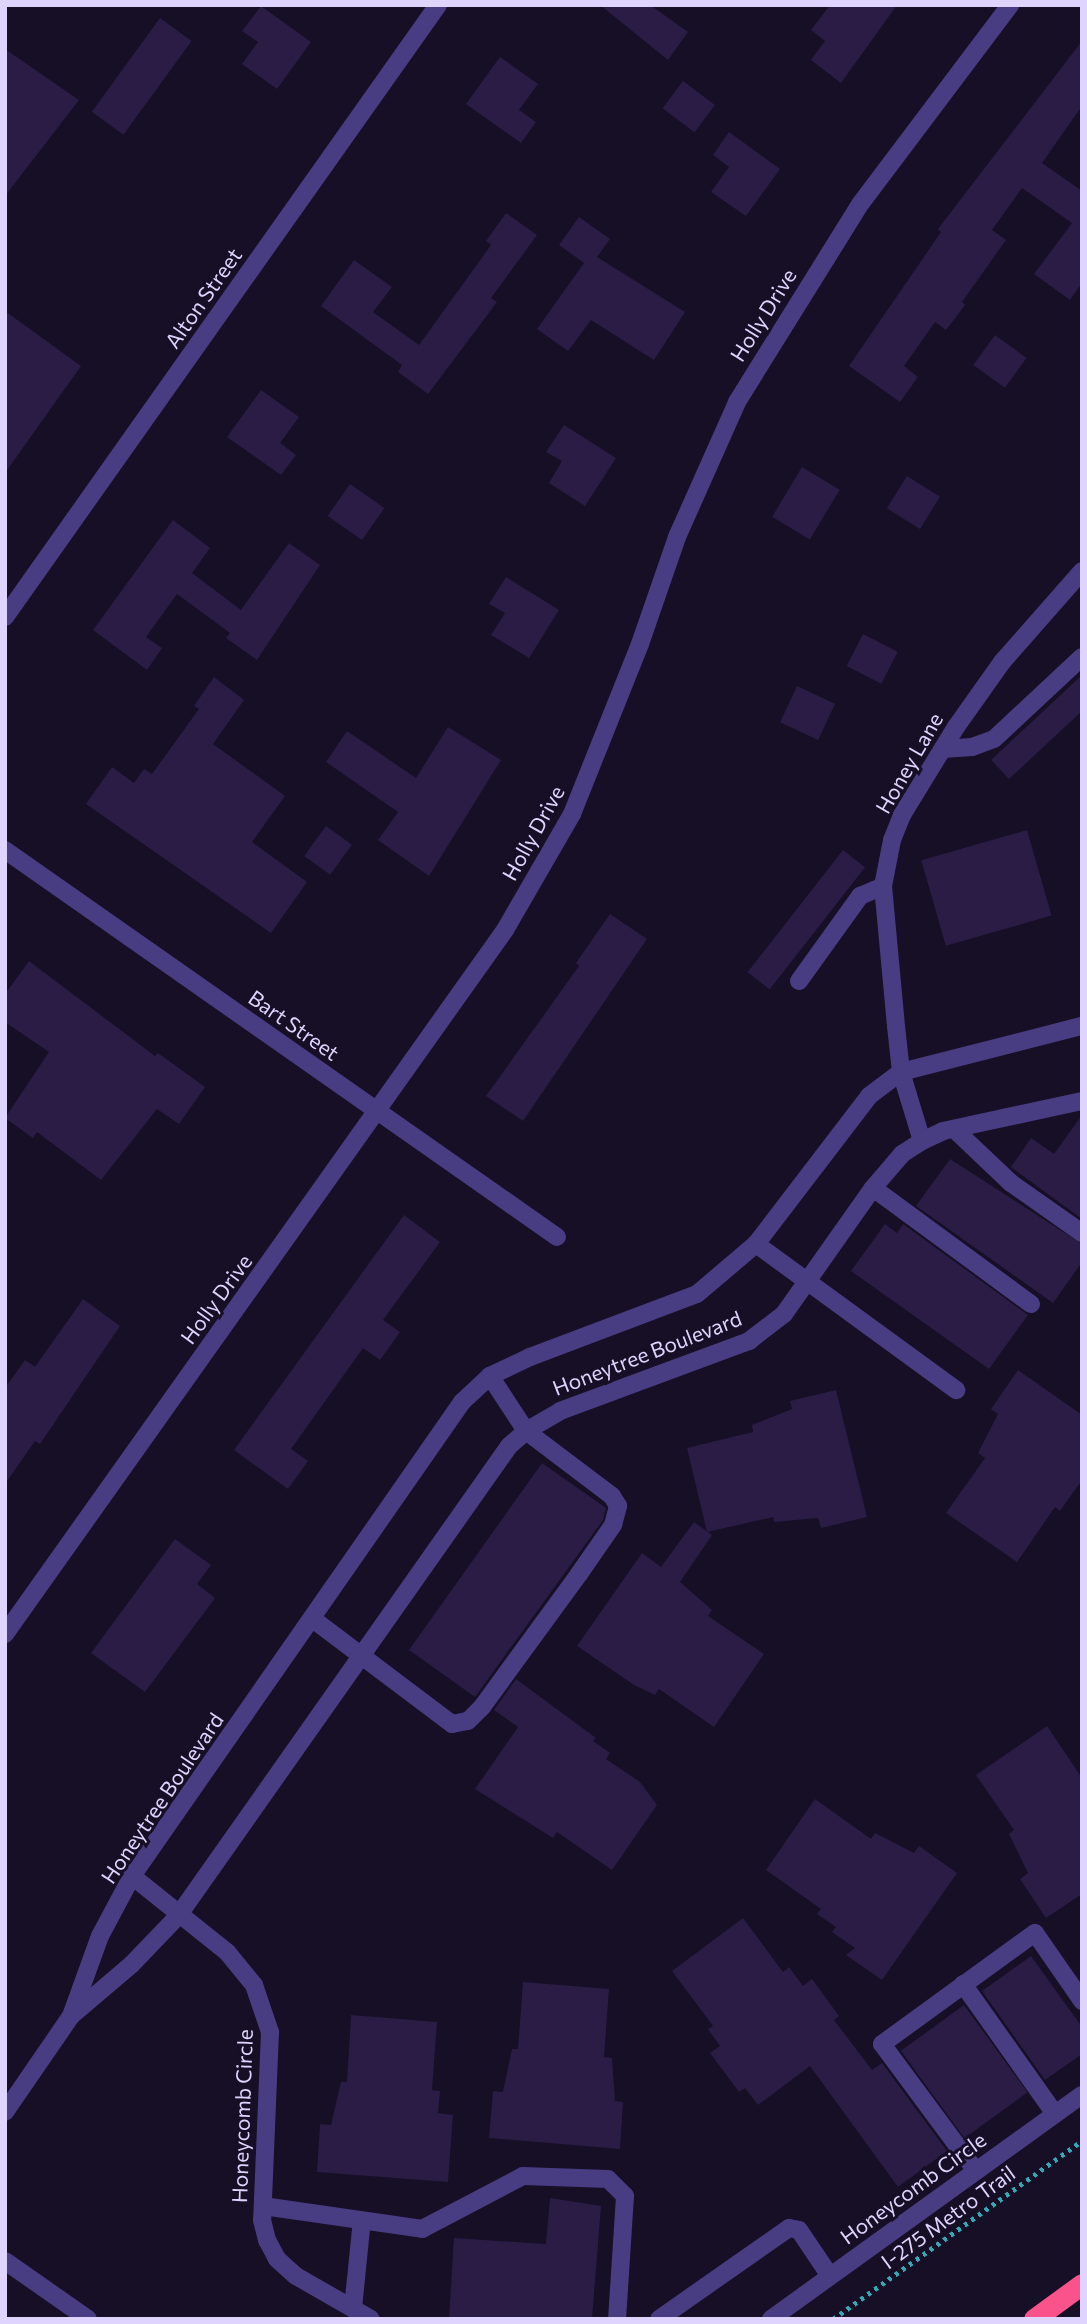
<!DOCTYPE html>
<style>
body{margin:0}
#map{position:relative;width:1087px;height:2324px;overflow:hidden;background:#160f25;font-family:Commissioner,sans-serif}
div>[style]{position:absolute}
.building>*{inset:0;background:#2a1c45;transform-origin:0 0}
.path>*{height:4.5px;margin-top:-2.25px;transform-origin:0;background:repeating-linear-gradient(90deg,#32a9b4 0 3.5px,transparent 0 8.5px)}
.minor>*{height:18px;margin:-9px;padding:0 9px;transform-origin:9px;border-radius:9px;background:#483c82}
.highway>*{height:21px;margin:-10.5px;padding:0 10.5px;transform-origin:10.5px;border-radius:10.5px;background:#fa528b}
span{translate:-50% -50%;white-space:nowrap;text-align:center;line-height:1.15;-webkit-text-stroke:6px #160f25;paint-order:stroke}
.street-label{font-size:21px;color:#dfd4fe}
.frame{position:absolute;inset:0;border:7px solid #dfd4fe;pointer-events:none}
</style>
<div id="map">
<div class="building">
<div style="clip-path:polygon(600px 5px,650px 5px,688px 32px,668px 60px)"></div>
<div style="clip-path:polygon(830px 5px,897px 5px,841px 83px,811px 60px,825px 41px,811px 30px)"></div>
<div style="clip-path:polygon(261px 6px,311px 42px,277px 89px,242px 64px,258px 42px,242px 31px)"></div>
<div style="left:160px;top:18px;width:39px;height:116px;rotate:36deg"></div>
<div style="clip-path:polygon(1082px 41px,1082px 106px,1042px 163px,1082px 191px,1082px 283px,1070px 300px,1034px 274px,1072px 223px,1022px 188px,992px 230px,1006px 240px,962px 302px,965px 305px,946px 330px,935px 322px,904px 366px,918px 377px,900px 402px,849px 366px,941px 232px,938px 229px)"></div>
<div style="clip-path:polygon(5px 49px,79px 100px,5px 196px)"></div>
<div style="clip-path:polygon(500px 57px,538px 84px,519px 110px,536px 122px,521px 143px,466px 104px)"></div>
<div style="left:683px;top:81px;width:40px;height:34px;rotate:37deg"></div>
<div style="clip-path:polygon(729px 132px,780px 169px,746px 216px,711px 192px,729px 167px,713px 155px)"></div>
<div style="clip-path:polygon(506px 213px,537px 235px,491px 298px,497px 302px,428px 394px,398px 372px,402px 365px,321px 306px,354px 260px,392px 287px,373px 312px,419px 345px,491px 245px,486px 241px)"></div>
<div style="clip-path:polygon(579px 217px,610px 239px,597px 257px,685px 312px,654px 360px,591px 320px,568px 351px,537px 329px,584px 263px,559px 245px)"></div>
<div style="clip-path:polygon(5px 311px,81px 366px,5px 473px)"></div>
<div style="left:995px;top:335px;width:39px;height:37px;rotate:36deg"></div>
<div style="clip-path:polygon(261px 390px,299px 417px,280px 443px,296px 455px,281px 475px,227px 437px)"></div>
<div style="clip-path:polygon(564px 425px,616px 458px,585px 506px,549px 483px,562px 461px,546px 452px)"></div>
<div style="left:802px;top:467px;width:44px;height:58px;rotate:31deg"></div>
<div style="left:907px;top:476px;width:39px;height:38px;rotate:32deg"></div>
<div style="left:350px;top:484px;width:42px;height:39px;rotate:35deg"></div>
<div style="clip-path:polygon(173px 520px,210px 548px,192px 573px,241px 610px,289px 543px,320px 565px,257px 660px,226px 638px,230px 633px,177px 594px,146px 637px,162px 648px,147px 670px,93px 630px)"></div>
<div style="clip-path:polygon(506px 577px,559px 610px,529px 658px,491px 635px,505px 613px,489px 604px)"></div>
<div style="left:863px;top:634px;width:39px;height:36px;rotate:27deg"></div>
<div style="clip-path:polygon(1082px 675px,1082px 711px,1009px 779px,991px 760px)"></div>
<div style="clip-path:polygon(214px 677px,244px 700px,213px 744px,285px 796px,252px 842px,307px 882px,271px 933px,86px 804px,112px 767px,134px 783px,144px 769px,152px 774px,199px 709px,194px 706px)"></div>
<div style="left:797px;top:686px;width:42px;height:40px;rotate:25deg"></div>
<div style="clip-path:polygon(448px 727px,501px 760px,429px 876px,378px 840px,398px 812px,326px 762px,347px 731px,416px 778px)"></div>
<div style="left:326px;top:826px;width:32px;height:37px;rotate:36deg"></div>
<div style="left:1027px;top:830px;width:89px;height:110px;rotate:74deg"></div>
<div style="left:843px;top:850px;width:28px;height:155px;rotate:38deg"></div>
<div style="clip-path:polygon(610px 914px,647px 939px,523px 1121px,486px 1096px,579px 966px,576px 963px)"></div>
<div style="clip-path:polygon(29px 961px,155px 1056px,158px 1053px,205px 1087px,179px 1124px,157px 1109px,101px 1180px,37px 1132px,33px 1138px,5px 1118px,49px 1052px,5px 1022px,5px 994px)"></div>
<div style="clip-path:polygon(1082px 1115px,1082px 1219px,1011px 1167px,1031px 1138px,1054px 1154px)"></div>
<div style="clip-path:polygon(950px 1159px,1082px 1244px,1082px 1262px,1053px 1303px,916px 1206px)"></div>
<div style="clip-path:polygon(404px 1215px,440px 1242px,383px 1320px,400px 1332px,380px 1360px,363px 1348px,291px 1449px,308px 1461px,288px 1489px,234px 1450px)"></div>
<div style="clip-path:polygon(885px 1224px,897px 1233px,903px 1224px,1028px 1315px,989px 1369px,851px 1271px)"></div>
<div style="clip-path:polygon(83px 1299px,120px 1326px,40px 1444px,35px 1441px,5px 1484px,5px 1388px,25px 1360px,35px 1367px)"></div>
<div style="clip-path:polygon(1018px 1370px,1082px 1415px,1082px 1480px,1060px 1511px,1055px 1507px,1017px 1562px,946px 1513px,985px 1458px,978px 1453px,998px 1414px,991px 1409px)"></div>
<div style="clip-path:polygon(836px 1390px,867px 1517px,821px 1528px,818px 1518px,774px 1522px,773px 1517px,707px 1532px,687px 1448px,753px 1432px,752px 1425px,792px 1409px,790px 1401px)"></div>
<div style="clip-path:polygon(542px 1463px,606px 1508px,603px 1520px,475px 1697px,409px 1650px)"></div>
<div style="clip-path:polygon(694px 1522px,712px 1535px,680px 1582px,712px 1610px,708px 1616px,764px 1654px,714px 1727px,659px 1689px,655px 1695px,634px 1685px,577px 1646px,642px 1553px,661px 1567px)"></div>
<div style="clip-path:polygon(175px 1539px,211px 1565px,197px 1584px,215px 1598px,145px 1692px,91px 1653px)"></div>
<div style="clip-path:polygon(516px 1679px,596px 1738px,593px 1741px,610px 1753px,606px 1759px,640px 1782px,657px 1805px,612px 1870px,557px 1832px,553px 1838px,475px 1789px,518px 1727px,494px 1710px)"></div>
<div style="clip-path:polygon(1047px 1726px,1082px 1778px,1082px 1894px,1046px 1918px,1020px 1879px,1028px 1873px,1009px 1834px,1014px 1830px,976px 1775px)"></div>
<div style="clip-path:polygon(815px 1799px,871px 1839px,875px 1833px,914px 1853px,919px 1846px,957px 1873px,882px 1980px,846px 1955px,855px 1948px,832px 1932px,836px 1927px,817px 1914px,821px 1909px,766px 1870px)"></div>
<div style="clip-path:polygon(743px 1918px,783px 1972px,789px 1967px,803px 1986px,812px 1979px,839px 2016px,834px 2020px,872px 2070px,882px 2063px,947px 2151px,898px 2187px,810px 2066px,758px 2105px,745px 2088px,739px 2092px,710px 2053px,720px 2046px,708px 2029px,713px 2026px,672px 1971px)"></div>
<div style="clip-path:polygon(1031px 1956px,1082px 2027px,1082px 2054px,1045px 2080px,982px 1991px)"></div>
<div style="clip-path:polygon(523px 1982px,609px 1989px,604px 2057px,612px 2058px,615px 2101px,623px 2102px,620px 2149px,489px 2138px,493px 2091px,503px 2092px,512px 2049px,518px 2049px)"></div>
<div style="left:964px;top:2005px;width:108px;height:78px;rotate:54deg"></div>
<div style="clip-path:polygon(351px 2015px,437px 2022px,432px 2090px,440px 2091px,438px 2113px,453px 2115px,448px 2182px,317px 2172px,320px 2124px,331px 2125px,341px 2082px,347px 2082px)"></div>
<div style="clip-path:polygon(550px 2198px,601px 2206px,592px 2319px,449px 2319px,454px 2238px,546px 2244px)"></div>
</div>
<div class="path">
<div style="left:833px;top:2319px;width:306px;rotate:-35.6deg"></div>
</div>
<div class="minor">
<div style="left:5px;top:617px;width:750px;rotate:-54.72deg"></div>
<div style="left:943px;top:749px;width:29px;rotate:-4deg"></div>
<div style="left:972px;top:747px;width:23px;rotate:-20deg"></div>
<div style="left:994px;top:739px;width:120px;rotate:-43deg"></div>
<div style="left:5px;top:850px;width:674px;rotate:35.03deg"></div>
<div style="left:799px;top:981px;width:105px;rotate:-54.3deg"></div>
<div style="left:860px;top:896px;width:25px;rotate:-23deg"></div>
<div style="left:954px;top:1129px;width:79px;rotate:43.5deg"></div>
<div style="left:1011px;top:1183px;width:87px;rotate:35.2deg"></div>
<div style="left:922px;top:1141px;width:72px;rotate:-106.9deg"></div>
<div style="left:901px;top:1072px;width:46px;rotate:-96.2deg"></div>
<div style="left:896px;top:1026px;width:141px;rotate:-95.3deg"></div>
<div style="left:883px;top:886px;width:47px;rotate:-78.9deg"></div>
<div style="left:892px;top:840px;width:27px;rotate:-68deg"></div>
<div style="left:902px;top:815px;width:103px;rotate:-58.5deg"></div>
<div style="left:956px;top:727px;width:80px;rotate:-54.7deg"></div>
<div style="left:1002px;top:662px;width:121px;rotate:-48.7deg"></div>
<div style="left:873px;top:1188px;width:196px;rotate:36.3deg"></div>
<div style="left:756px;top:1244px;width:248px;rotate:36.1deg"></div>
<div style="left:314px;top:1620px;width:173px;rotate:37deg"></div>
<div style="left:452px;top:1724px;width:16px;rotate:-11deg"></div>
<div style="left:468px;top:1721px;width:20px;rotate:-45deg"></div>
<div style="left:482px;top:1707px;width:165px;rotate:-53.9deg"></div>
<div style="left:579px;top:1574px;width:60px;rotate:-55.2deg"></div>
<div style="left:613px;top:1525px;width:20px;rotate:-75deg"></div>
<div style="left:618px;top:1506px;width:12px;rotate:-121deg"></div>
<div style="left:612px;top:1496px;width:108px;rotate:-142.9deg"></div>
<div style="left:526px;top:1431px;width:66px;rotate:-123.2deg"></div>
<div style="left:5px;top:1634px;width:863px;rotate:-54.62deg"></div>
<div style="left:505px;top:930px;width:134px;rotate:-60deg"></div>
<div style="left:572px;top:814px;width:183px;rotate:-68.2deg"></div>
<div style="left:640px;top:644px;width:113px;rotate:-70.9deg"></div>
<div style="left:677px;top:537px;width:148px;rotate:-66deg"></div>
<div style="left:737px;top:402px;width:234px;rotate:-58.1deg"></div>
<div style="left:861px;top:203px;width:248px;rotate:-53deg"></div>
<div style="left:132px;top:1876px;width:122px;rotate:38.7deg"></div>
<div style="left:227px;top:1952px;width:43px;rotate:50.7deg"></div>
<div style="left:254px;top:1985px;width:50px;rotate:71.2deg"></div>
<div style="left:270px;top:2032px;width:188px;rotate:92.4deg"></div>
<div style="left:262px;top:2220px;width:21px;rotate:76deg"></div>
<div style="left:267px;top:2240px;width:21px;rotate:62deg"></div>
<div style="left:277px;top:2259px;width:25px;rotate:42deg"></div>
<div style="left:296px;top:2276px;width:86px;rotate:29.8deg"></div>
<div style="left:963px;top:1984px;width:159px;rotate:54.7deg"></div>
<div style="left:71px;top:2016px;width:80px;rotate:-40.4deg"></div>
<div style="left:132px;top:1964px;width:66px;rotate:-46.2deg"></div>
<div style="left:178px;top:1916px;width:575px;rotate:-54.84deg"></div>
<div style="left:509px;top:1446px;width:23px;rotate:-41deg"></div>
<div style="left:526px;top:1431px;width:39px;rotate:-30deg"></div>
<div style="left:560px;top:1411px;width:202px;rotate:-20.3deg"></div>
<div style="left:749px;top:1341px;width:44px;rotate:-37.6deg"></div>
<div style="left:784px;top:1314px;width:154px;rotate:-54.8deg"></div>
<div style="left:873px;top:1188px;width:45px;rotate:-49.5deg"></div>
<div style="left:902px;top:1154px;width:24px;rotate:-33deg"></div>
<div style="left:922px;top:1141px;width:23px;rotate:-25deg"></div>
<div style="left:943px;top:1131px;width:142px;rotate:-12.2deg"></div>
<div style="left:5px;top:2112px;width:116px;rotate:-55.5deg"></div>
<div style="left:71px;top:2016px;width:85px;rotate:-70.1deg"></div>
<div style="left:100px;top:1936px;width:68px;rotate:-61.9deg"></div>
<div style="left:132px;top:1876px;width:578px;rotate:-55.15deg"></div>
<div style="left:462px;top:1402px;width:38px;rotate:-43deg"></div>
<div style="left:490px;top:1376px;width:44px;rotate:-25.4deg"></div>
<div style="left:530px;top:1357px;width:178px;rotate:-20.7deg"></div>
<div style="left:697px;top:1294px;width:77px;rotate:-40.3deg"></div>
<div style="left:756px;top:1244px;width:186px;rotate:-52.6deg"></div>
<div style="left:869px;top:1096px;width:40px;rotate:-37deg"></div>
<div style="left:901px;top:1072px;width:187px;rotate:-14.3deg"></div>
<div style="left:976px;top:2171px;width:158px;rotate:-126.5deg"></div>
<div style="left:882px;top:2044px;width:189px;rotate:-36deg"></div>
<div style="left:1035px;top:1933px;width:83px;rotate:55.3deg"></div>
<div style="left:263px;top:2206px;width:161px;rotate:8.2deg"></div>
<div style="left:422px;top:2229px;width:114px;rotate:-27.7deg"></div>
<div style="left:523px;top:2176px;width:85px;rotate:2deg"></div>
<div style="left:608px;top:2179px;width:24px;rotate:45deg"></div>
<div style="left:625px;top:2196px;width:123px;rotate:93.7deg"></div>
<div style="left:5px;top:2261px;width:101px;rotate:34.9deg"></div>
<div style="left:353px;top:2308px;width:88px;rotate:-84.2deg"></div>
<div style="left:659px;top:2319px;width:159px;rotate:-35deg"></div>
<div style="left:789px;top:2228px;width:10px;rotate:11deg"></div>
<div style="left:799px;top:2230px;width:55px;rotate:56deg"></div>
<div style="left:771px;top:2319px;width:383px;rotate:-35.8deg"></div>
</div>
<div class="highway">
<div style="left:1034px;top:2319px;width:59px;rotate:-36.1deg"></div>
</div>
<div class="street-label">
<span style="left:203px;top:298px;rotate:-55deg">Alton Street</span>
<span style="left:763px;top:315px;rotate:-58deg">Holly Drive</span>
<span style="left:909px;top:763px;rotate:-60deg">Honey Lane</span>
<span style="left:533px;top:833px;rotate:-61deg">Holly Drive</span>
<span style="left:294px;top:1025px;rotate:35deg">Bart Street</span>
<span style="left:216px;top:1299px;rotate:-54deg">Holly Drive</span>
<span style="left:647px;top:1353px;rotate:-21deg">Honeytree Boulevard</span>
<span style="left:162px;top:1798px;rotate:-56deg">Honeytree Boulevard</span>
<span style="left:242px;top:2116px;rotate:-88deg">Honeycomb Circle</span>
<span style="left:913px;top:2188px;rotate:-36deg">Honeycomb Circle</span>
<span style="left:948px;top:2217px;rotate:-36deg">I-275 Metro Trail</span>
</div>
<div class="frame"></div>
</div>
